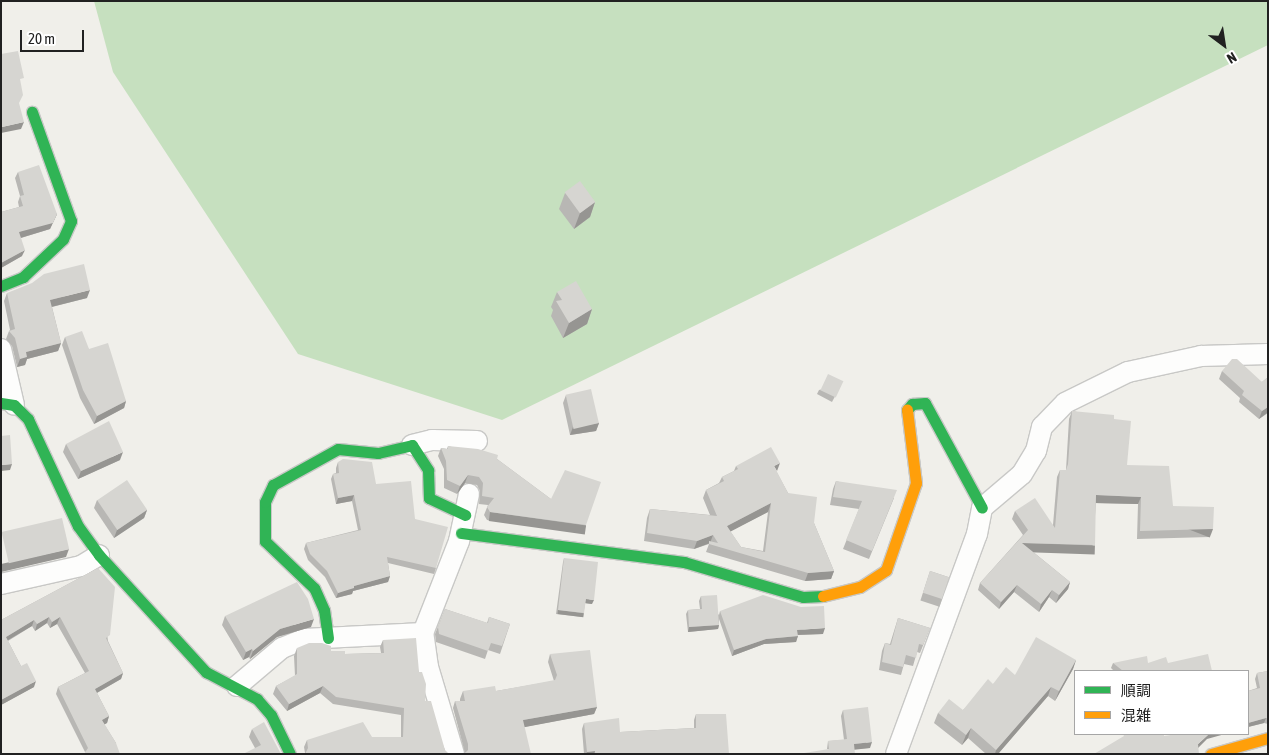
<!DOCTYPE html>
<meta charset="utf-8">
<style>
body{margin:0}
#map{position:relative;width:1269px;height:755px;overflow:hidden;background:#f0efea;font-family:"Asap Condensed","Noto Sans JP",sans-serif}
div>[style]{position:absolute}
.forest>*{inset:0;background:#c6e0bf}
.roads{filter:drop-shadow(1px 0 #c8c8c6) drop-shadow(-1px 0 #c8c8c6) drop-shadow(0 1px #c8c8c6) drop-shadow(0 -1px #c8c8c6)}
.street>*{height:20px;margin:-10px;padding:0 10px;transform-origin:10px;border-radius:10px;background:#fdfdfc}
.fast>*{height:11px;margin:-5.5px;padding:0 5.5px;transform-origin:5.5px;border-radius:5.5px;background:#30b455}
.slow>*{height:11px;margin:-5.5px;padding:0 5.5px;transform-origin:5.5px;border-radius:5.5px;background:#ff9f0a}
.wall>*{inset:0;background:#b8b7b4;transform-origin:0 0}
.shaded-wall>*{inset:0;background:#969592;transform-origin:0 0}
.building>*{inset:0;background:#d6d5d1;transform-origin:0 0}
span{translate:-50% -50%;white-space:nowrap;text-align:center;line-height:1.15;-webkit-text-stroke:4px #fff;paint-order:stroke}
.frame{position:absolute;inset:0;border:2px solid #212121;pointer-events:none}
.legend{position:absolute;left:1074px;top:670px;width:175px;height:65px;box-sizing:border-box;background:#fff;border:1px solid #a6a6a6;margin:0;padding:6px 9px;list-style:none;font-size:15px;color:#212121}
.legend li{display:flex;align-items:center;gap:10px;height:25px}
.legend b{width:25px;border:1px solid #a6a6a6}
.north{position:absolute;left:1199px;top:20px;width:50px;height:50px;-webkit-text-stroke:4px #fff;paint-order:stroke;rotate:149deg;font-size:14px;font-weight:700;line-height:20px;text-align:center;color:#212121}
.north::after{content:'';display:block;margin:auto;width:18px;height:22px;background:#212121;clip-path:polygon(50% 0,100% 100%,50% 72%,0 100%)}
.scale{position:absolute;left:20px;top:30px;width:64px;height:22px;box-sizing:border-box;border:2px solid #212121;border-top:0;padding-left:6px;font-size:15px;line-height:18px;white-space:nowrap;color:#212121;-webkit-text-stroke:4px #fff;paint-order:stroke}
</style>
<div id="map">
<div class="forest">
<div style="clip-path:polygon(94px 1px,1268px 1px,1268px 45px,502px 420px,298px 354px,113px 72px)"></div>
</div>
<div class="roads">
<div class="street">
<div style="left:1px;top:349px;width:57px;rotate:76.9deg"></div>
<div style="left:412px;top:445px;width:21px;rotate:-14deg"></div>
<div style="left:432px;top:440px;width:45px;rotate:1.3deg"></div>
<div style="left:1px;top:584px;width:82px;rotate:-12.7deg"></div>
<div style="left:81px;top:566px;width:21px;rotate:-31deg"></div>
<div style="left:237px;top:686px;width:59px;rotate:-40.2deg"></div>
<div style="left:282px;top:648px;width:24px;rotate:-22deg"></div>
<div style="left:304px;top:639px;width:119px;rotate:-2.9deg"></div>
<div style="left:454px;top:754px;width:91px;rotate:-106.6deg"></div>
<div style="left:428px;top:667px;width:34px;rotate:-98deg"></div>
<div style="left:423px;top:633px;width:99px;rotate:-68.6deg"></div>
<div style="left:459px;top:541px;width:48px;rotate:-78deg"></div>
<div style="left:896px;top:754px;width:234px;rotate:-69.8deg"></div>
<div style="left:977px;top:534px;width:26px;rotate:-79deg"></div>
<div style="left:982px;top:508px;width:52px;rotate:-40.4deg"></div>
<div style="left:1022px;top:474px;width:27px;rotate:-59deg"></div>
<div style="left:1036px;top:451px;width:25px;rotate:-76deg"></div>
<div style="left:1042px;top:427px;width:33px;rotate:-46deg"></div>
<div style="left:1065px;top:403px;width:70px;rotate:-26.2deg"></div>
<div style="left:1128px;top:372px;width:75px;rotate:-12.4deg"></div>
<div style="left:1201px;top:356px;width:67px;rotate:-1.7deg"></div>
</div>
<div class="fast">
<div style="left:1px;top:286px;width:24px;rotate:-22deg"></div>
<div style="left:23px;top:277px;width:55px;rotate:-43.5deg"></div>
<div style="left:63px;top:239px;width:20px;rotate:-66deg"></div>
<div style="left:71px;top:221px;width:116px;rotate:-109.7deg"></div>
<div style="left:1px;top:403px;width:13px;rotate:9deg"></div>
<div style="left:14px;top:405px;width:20px;rotate:45deg"></div>
<div style="left:28px;top:419px;width:118px;rotate:65deg"></div>
<div style="left:78px;top:526px;width:36px;rotate:54deg"></div>
<div style="left:99px;top:555px;width:159px;rotate:47.6deg"></div>
<div style="left:206px;top:672px;width:58px;rotate:27.9deg"></div>
<div style="left:257px;top:699px;width:21px;rotate:49deg"></div>
<div style="left:271px;top:715px;width:43px;rotate:64deg"></div>
<div style="left:907px;top:410px;width:8px;rotate:-50deg"></div>
<div style="left:912px;top:404px;width:13px;rotate:-4deg"></div>
<div style="left:925px;top:403px;width:119px;rotate:61.5deg"></div>
<div style="left:461px;top:533px;width:225px;rotate:7.4deg"></div>
<div style="left:684px;top:562px;width:124px;rotate:16.4deg"></div>
<div style="left:803px;top:597px;width:20px;rotate:-3deg"></div>
<div style="left:328px;top:638px;width:28px;rotate:-98deg"></div>
<div style="left:324px;top:610px;width:24px;rotate:-114deg"></div>
<div style="left:314px;top:588px;width:68px;rotate:-136.2deg"></div>
<div style="left:265px;top:541px;width:39px;rotate:-90deg"></div>
<div style="left:265px;top:502px;width:19px;rotate:-65deg"></div>
<div style="left:273px;top:485px;width:74px;rotate:-29deg"></div>
<div style="left:338px;top:449px;width:40px;rotate:5.7deg"></div>
<div style="left:378px;top:453px;width:35px;rotate:-13deg"></div>
<div style="left:412px;top:445px;width:30px;rotate:57deg"></div>
<div style="left:428px;top:470px;width:28px;rotate:88deg"></div>
<div style="left:429px;top:498px;width:40px;rotate:25deg"></div>
</div>
<div class="slow">
<div style="left:823px;top:596px;width:38px;rotate:-14deg"></div>
<div style="left:860px;top:587px;width:31px;rotate:-33deg"></div>
<div style="left:886px;top:570px;width:92px;rotate:-71deg"></div>
<div style="left:916px;top:483px;width:74px;rotate:-97deg"></div>
<div style="left:1211px;top:754px;width:59px;rotate:-15.7deg"></div>
</div>
</div>
<div class="wall">
<div style="clip-path:polygon(18px 172px,57px 214px,50px 229px,21px 238px,22px 256px,1px 268px,1px 212px,19px 207px,18px 202px,20px 196px,15px 178px)"></div>
<div style="clip-path:polygon(565px 193px,595px 202px,590px 217px,574px 229px,559px 209px)"></div>
<div style="clip-path:polygon(557px 292px,592px 309px,587px 324px,563px 338px,551px 316px,553px 310px,551px 307px)"></div>
<div style="clip-path:polygon(7px 293px,87px 298px,52px 307px,61px 343px,58px 351px,27px 359px,25px 365px,17px 367px,12px 346px,6px 339px,9px 331px,10px 330px,4px 301px)"></div>
<div style="clip-path:polygon(65px 337px,89px 349px,126px 401px,124px 408px,94px 424px,80px 398px,62px 345px)"></div>
<div style="clip-path:polygon(1222px 371px,1262px 382px,1268px 377px,1268px 413px,1259px 419px,1239px 402px,1240px 398px,1219px 379px)"></div>
<div style="clip-path:polygon(841px 385px,832px 402px,817px 394px,819px 390px)"></div>
<div style="clip-path:polygon(566px 395px,599px 423px,596px 431px,570px 435px,563px 403px)"></div>
<div style="clip-path:polygon(1072px 411px,1114px 419px,1127px 465px,1173px 506px,1210px 537px,1137px 539px,1138px 504px,1096px 503px,1092px 553px,1032px 551px,1070px 582px,1068px 589px,1056px 603px,1049px 597px,1039px 612px,1014px 592px,999px 609px,978px 590px,980px 583px,1023px 535px,1012px 519px,1015px 511px,1053px 525px,1057px 477px,1060px 470px,1066px 470px,1069px 419px)"></div>
<div style="clip-path:polygon(66px 444px,120px 460px,78px 479px,63px 452px)"></div>
<div style="clip-path:polygon(448px 446px,497px 459px,586px 525px,583px 533px,487px 520px,484px 515px,488px 505px,479px 504px,480px 491px,477px 485px,465px 483px,457px 494px,444px 488px,444px 469px,438px 456px,441px 448px,447px 449px)"></div>
<div style="clip-path:polygon(338px 462px,376px 484px,415px 519px,436px 568px,434px 574px,388px 563px,390px 576px,388px 582px,353px 591px,352px 594px,336px 598px,325px 577px,308px 560px,304px 549px,306px 543px,358px 530px,352px 501px,336px 504px,331px 479px,333px 474px,336px 473px,336px 468px)"></div>
<div style="clip-path:polygon(evenodd,736px 466px,776px 471px,788px 493px,814px 523px,834px 571px,831px 579px,805px 581px,706px 552px,709px 544px,694px 549px,644px 541px,647px 518px,650px 509px,710px 515px,703px 498px,706px 490px,719px 483px,722px 477px,734px 471px,736px 466px,768px 512px,763px 551px,741px 547px,730px 531px,768px 512px)"></div>
<div style="clip-path:polygon(836px 481px,894px 498px,869px 559px,843px 549px,859px 509px,830px 505px,833px 489px)"></div>
<div style="clip-path:polygon(97px 500px,147px 510px,144px 518px,114px 538px,94px 508px)"></div>
<div style="clip-path:polygon(564px 558px,592px 604px,585px 603px,583px 617px,556px 614px,563px 562px)"></div>
<div style="clip-path:polygon(98px 568px,108px 641px,123px 673px,121px 679px,97px 693px,109px 716px,107px 723px,104px 724px,116px 743px,85px 752px,56px 694px,58px 687px,85px 673px,57px 624px,50px 628px,47px 623px,35px 631px,32px 626px,8px 641px,21px 666px,34px 687px,1px 705px,1px 620px)"></div>
<div style="left:930px;top:571px;width:20px;height:31px;rotate:18deg"></div>
<div style="clip-path:polygon(701px 596px,719px 615px,720px 611px,823px 634px,798px 635px,796px 642px,764px 644px,732px 656px,719px 619px,719px 625px,718px 629px,688px 632px,686px 614px,688px 610px,700px 609px,699px 601px)"></div>
<div style="clip-path:polygon(445px 609px,487px 623px,489px 617px,510px 624px,500px 654px,488px 650px,485px 659px,436px 642px,435px 634px)"></div>
<div style="clip-path:polygon(225px 616px,311px 627px,277px 637px,250px 659px,249px 657px,243px 660px,222px 625px)"></div>
<div style="clip-path:polygon(898px 618px,930px 628px,920px 653px,917px 652px,913px 666px,904px 664px,901px 675px,879px 670px,882px 651px,885px 643px,890px 644px)"></div>
<div style="clip-path:polygon(383px 640px,419px 672px,425px 701px,445px 750px,305px 753px,304px 747px,307px 740px,372px 737px,401px 737px,401px 715px,333px 704px,320px 693px,287px 711px,273px 694px,276px 686px,295px 676px,294px 656px,297px 648px,331px 651px,345px 654px,381px 653px,380px 647px)"></div>
<div style="clip-path:polygon(550px 654px,597px 707px,594px 714px,524px 727px,465px 753px,453px 708px,455px 701px,460px 701px,460px 699px,463px 691px,496px 691px,554px 681px,548px 662px)"></div>
<div style="clip-path:polygon(1076px 660px,1073px 669px,1055px 701px,1048px 696px,998px 754px,986px 754px,968px 738px,962px 745px,934px 723px,938px 713px,963px 710px,993px 684px,1015px 675px)"></div>
<div style="clip-path:polygon(1113px 663px,1168px 663px,1212px 671px,1114px 671px,1111px 668px)"></div>
<div style="clip-path:polygon(1268px 671px,1268px 724px,1264px 723px,1248px 727px,1248px 691px,1257px 688px,1255px 679px,1257px 673px)"></div>
<div style="clip-path:polygon(843px 710px,870px 748px,854px 749px,827px 749px,828px 741px,844px 740px,841px 716px)"></div>
<div style="clip-path:polygon(696px 714px,729px 754px,584px 754px,582px 729px,584px 723px,620px 732px,694px 728px,694px 720px)"></div>
<div style="clip-path:polygon(252px 729px,281px 754px,255px 748px,249px 737px)"></div>
</div>
<div class="shaded-wall">
<div style="clip-path:polygon(24px 122px,21px 129px,1px 133px,2px 127px)"></div>
<div style="clip-path:polygon(595px 202px,590px 217px,574px 229px,580px 213px)"></div>
<div style="clip-path:polygon(57px 214px,50px 229px,17px 239px,19px 232px)"></div>
<div style="clip-path:polygon(25px 250px,22px 256px,1px 268px,1px 263px)"></div>
<div style="clip-path:polygon(90px 290px,87px 298px,47px 308px,50px 300px)"></div>
<div style="clip-path:polygon(592px 309px,587px 324px,563px 338px,569px 323px)"></div>
<div style="clip-path:polygon(61px 343px,58px 351px,27px 359px,25px 365px,17px 367px,20px 359px,26px 352px)"></div>
<div style="clip-path:polygon(126px 401px,124px 408px,94px 424px,97px 416px)"></div>
<div style="clip-path:polygon(1268px 407px,1267px 413px,1259px 419px,1262px 411px)"></div>
<div style="clip-path:polygon(599px 423px,596px 431px,570px 435px,573px 427px)"></div>
<div style="clip-path:polygon(123px 452px,120px 460px,78px 479px,81px 471px)"></div>
<div style="clip-path:polygon(780px 463px,777px 471px,774px 466px)"></div>
<div style="clip-path:polygon(12px 464px,10px 470px,1px 471px,1px 465px)"></div>
<div style="clip-path:polygon(468px 475px,465px 483px,457px 494px,460px 486px)"></div>
<div style="clip-path:polygon(354px 495px,352px 501px,336px 504px,338px 498px)"></div>
<div style="clip-path:polygon(1096px 495px,1141px 497px,1138px 504px,1093px 503px)"></div>
<div style="clip-path:polygon(771px 503px,768px 512px,724px 535px,727px 526px)"></div>
<div style="clip-path:polygon(147px 510px,144px 518px,114px 538px,117px 530px)"></div>
<div style="left:490px;top:512px;width:97px;height:9px;rotate:8deg"></div>
<div style="left:1213px;top:529px;width:9px;height:73px;rotate:111deg"></div>
<div style="clip-path:polygon(713px 535px,710px 543px,694px 549px,697px 541px)"></div>
<div style="left:1022px;top:543px;width:73px;height:9px;rotate:2deg"></div>
<div style="clip-path:polygon(69px 549px,66px 557px,1px 572px,1px 564px)"></div>
<div style="clip-path:polygon(834px 571px,831px 579px,805px 581px,808px 573px)"></div>
<div style="clip-path:polygon(390px 576px,388px 582px,353px 591px,352px 594px,336px 598px,338px 593px,354px 586px)"></div>
<div style="clip-path:polygon(1070px 582px,1068px 589px,1056px 603px,1059px 595px)"></div>
<div style="clip-path:polygon(1017px 585px,1014px 592px,999px 609px,1001px 602px)"></div>
<div style="clip-path:polygon(1052px 590px,1049px 597px,1039px 612px,1041px 604px)"></div>
<div style="clip-path:polygon(586px 599px,594px 600px,592px 604px,584px 603px)"></div>
<div style="left:558px;top:610px;width:26px;height:4px;rotate:7deg"></div>
<div style="clip-path:polygon(49px 617px,47px 623px,35px 631px,37px 624px)"></div>
<div style="clip-path:polygon(60px 617px,57px 624px,50px 628px,52px 622px)"></div>
<div style="clip-path:polygon(314px 619px,311px 627px,277px 637px,250px 659px,253px 651px,280px 629px)"></div>
<div style="clip-path:polygon(34px 620px,32px 626px,3px 643px,6px 637px)"></div>
<div style="clip-path:polygon(719px 625px,718px 629px,688px 632px,689px 627px)"></div>
<div style="clip-path:polygon(825px 628px,823px 634px,795px 635px,797px 630px)"></div>
<div style="clip-path:polygon(798px 636px,796px 642px,764px 644px,732px 656px,734px 650px,766px 639px)"></div>
<div style="clip-path:polygon(252px 649px,249px 657px,243px 660px,246px 652px)"></div>
<div style="clip-path:polygon(1076px 660px,1073px 669px,1055px 701px,1059px 691px)"></div>
<div style="clip-path:polygon(123px 673px,121px 679px,93px 695px,95px 689px)"></div>
<div style="clip-path:polygon(36px 681px,34px 687px,1px 705px,1px 700px)"></div>
<div style="clip-path:polygon(323px 686px,320px 693px,287px 711px,289px 704px)"></div>
<div style="clip-path:polygon(1051px 687px,1048px 696px,998px 754px,995px 754px,996px 750px)"></div>
<div style="clip-path:polygon(597px 707px,594px 714px,520px 728px,523px 720px)"></div>
<div style="clip-path:polygon(109px 716px,107px 723px,100px 727px,102px 720px)"></div>
<div style="clip-path:polygon(1266px 718px,1264px 723px,1248px 727px,1248px 723px)"></div>
<div style="clip-path:polygon(971px 728px,968px 738px,962px 745px,966px 735px)"></div>
<div style="clip-path:polygon(1209px 734px,1225px 734px,1207px 739px,1196px 750px,1198px 744px)"></div>
<div style="clip-path:polygon(872px 742px,870px 748px,852px 750px,854px 744px)"></div>
<div style="clip-path:polygon(595px 751px,594px 754px,586px 754px,587px 752px)"></div>
</div>
<div class="building">
<div style="clip-path:polygon(18px 51px,24px 78px,20px 79px,23px 95px,19px 103px,24px 122px,2px 127px,1px 54px)"></div>
<div style="clip-path:polygon(39px 165px,57px 214px,53px 223px,19px 232px,25px 250px,1px 263px,1px 212px,23px 206px,20px 196px,24px 195px,18px 172px)"></div>
<div style="left:580px;top:181px;width:26px;height:19px;rotate:54deg"></div>
<div style="clip-path:polygon(84px 264px,90px 290px,50px 300px,61px 343px,26px 352px,27px 357px,20px 359px,15px 338px,9px 331px,15px 329px,7px 293px,32px 283px,44px 274px)"></div>
<div style="clip-path:polygon(576px 281px,592px 309px,569px 323px,556px 301px,562px 300px,557px 292px)"></div>
<div style="clip-path:polygon(82px 331px,89px 349px,108px 343px,126px 401px,97px 416px,83px 390px,65px 337px)"></div>
<div style="clip-path:polygon(1232px 359px,1237px 359px,1262px 382px,1268px 377px,1268px 407px,1262px 411px,1242px 395px,1244px 391px,1222px 371px)"></div>
<div style="left:828px;top:374px;width:17px;height:18px;rotate:25deg"></div>
<div style="left:591px;top:389px;width:35px;height:26px;rotate:77deg"></div>
<div style="clip-path:polygon(1072px 411px,1114px 415px,1114px 419px,1131px 421px,1127px 465px,1169px 466px,1173px 506px,1214px 507px,1213px 529px,1140px 531px,1141px 497px,1096px 495px,1095px 545px,1022px 543px,1070px 582px,1059px 595px,1052px 590px,1041px 604px,1017px 585px,1001px 602px,980px 583px,1028px 530px,1015px 511px,1035px 498px,1055px 528px,1060px 470px,1066px 470px,1068px 464px)"></div>
<div style="clip-path:polygon(109px 421px,123px 452px,81px 471px,66px 444px)"></div>
<div style="clip-path:polygon(10px 435px,12px 464px,1px 465px,1px 436px)"></div>
<div style="clip-path:polygon(448px 446px,478px 449px,498px 455px,497px 459px,551px 499px,565px 470px,601px 482px,586px 525px,490px 512px,487px 507px,494px 498px,482px 496px,483px 483px,479px 477px,468px 475px,460px 486px,447px 480px,446px 461px,441px 448px,448px 449px)"></div>
<div style="clip-path:polygon(evenodd,771px 447px,780px 463px,774px 466px,788px 493px,817px 497px,814px 523px,834px 571px,808px 573px,709px 544px,709px 541px,718px 543px,713px 535px,697px 541px,647px 533px,650px 509px,717px 516px,706px 490px,724px 481px,722px 477px,738px 469px,736px 466px,771px 447px,771px 503px,765px 552px,741px 547px,727px 526px,771px 503px)"></div>
<div style="clip-path:polygon(343px 459px,372px 462px,376px 484px,411px 481px,415px 519px,448px 527px,436px 568px,387px 557px,390px 576px,354px 586px,354px 588px,338px 593px,327px 571px,310px 554px,306px 543px,361px 530px,354px 495px,338px 498px,333px 474px,339px 473px,338px 462px)"></div>
<div style="left:127px;top:480px;width:36px;height:36px;rotate:56deg"></div>
<div style="clip-path:polygon(836px 481px,897px 490px,872px 551px,846px 540px,862px 501px,833px 497px)"></div>
<div style="left:62px;top:518px;width:32px;height:62px;rotate:77deg"></div>
<div style="clip-path:polygon(564px 558px,598px 562px,594px 600px,586px 599px,584px 613px,558px 610px)"></div>
<div style="clip-path:polygon(98px 568px,115px 587px,110px 635px,106px 638px,123px 673px,95px 689px,109px 716px,102px 720px,116px 743px,120px 754px,84px 754px,88px 748px,58px 687px,89px 671px,60px 617px,52px 622px,49px 617px,37px 624px,34px 620px,6px 637px,21px 666px,27px 663px,36px 681px,1px 700px,1px 620px)"></div>
<div style="left:930px;top:571px;width:20px;height:23px;rotate:18deg"></div>
<div style="clip-path:polygon(297px 582px,308px 599px,314px 619px,280px 629px,253px 651px,252px 649px,246px 652px,225px 616px)"></div>
<div style="clip-path:polygon(717px 595px,719px 625px,689px 627px,688px 610px,702px 609px,701px 596px)"></div>
<div style="clip-path:polygon(763px 595px,801px 607px,824px 606px,825px 628px,797px 630px,798px 636px,766px 639px,734px 650px,720px 611px)"></div>
<div style="clip-path:polygon(445px 609px,488px 623px,489px 617px,510px 624px,502px 646px,491px 643px,488px 651px,439px 634px,438px 627px)"></div>
<div style="clip-path:polygon(898px 618px,930px 628px,923px 645px,919px 644px,916px 658px,906px 655px,903px 667px,882px 662px,885px 643px,891px 645px)"></div>
<div style="clip-path:polygon(1036px 637px,1076px 660px,1059px 691px,1051px 687px,996px 750px,971px 728px,966px 735px,938px 713px,949px 699px,963px 710px,988px 679px,993px 684px,1006px 667px,1015px 675px)"></div>
<div style="clip-path:polygon(416px 638px,419px 672px,422px 672px,426px 684px,425px 701px,431px 701px,445px 750px,449px 754px,305px 754px,308px 748px,307px 740px,363px 722px,372px 737px,403px 737px,404px 708px,336px 697px,323px 686px,289px 704px,276px 686px,297px 674px,297px 648px,309px 643px,322px 643px,331px 646px,331px 651px,345px 651px,345px 654px,384px 653px,383px 640px)"></div>
<div style="clip-path:polygon(590px 650px,597px 707px,523px 720px,531px 754px,464px 754px,468px 750px,468px 744px,455px 701px,465px 701px,463px 691px,495px 686px,496px 691px,555px 680px,557px 675px,550px 654px)"></div>
<div style="clip-path:polygon(1208px 654px,1212px 671px,1123px 671px,1113px 663px,1147px 656px,1148px 663px,1166px 657px,1168px 663px)"></div>
<div style="clip-path:polygon(1268px 671px,1268px 718px,1266px 718px,1248px 723px,1248px 691px,1260px 688px,1257px 673px)"></div>
<div style="clip-path:polygon(868px 707px,872px 742px,854px 744px,855px 754px,798px 754px,829px 749px,828px 741px,847px 739px,843px 710px)"></div>
<div style="clip-path:polygon(696px 714px,726px 714px,729px 754px,595px 754px,595px 751px,587px 752px,584px 723px,619px 718px,620px 732px,696px 728px)"></div>
<div style="clip-path:polygon(264px 722px,281px 754px,243px 754px,261px 745px,252px 729px)"></div>
<div style="clip-path:polygon(1123px 734px,1164px 734px,1164px 736px,1177px 734px,1209px 734px,1198px 744px,1199px 754px,1094px 754px,1124px 736px)"></div>
</div>
<div class="frame"></div>
<ul class="legend">
<li><b style="height:6px;background:#30b455"></b>順調</li>
<li><b style="height:6px;background:#ff9f0a"></b>混雑</li>
</ul>
<div class="north">N</div>
<div class="scale">20 m</div>
</div>
